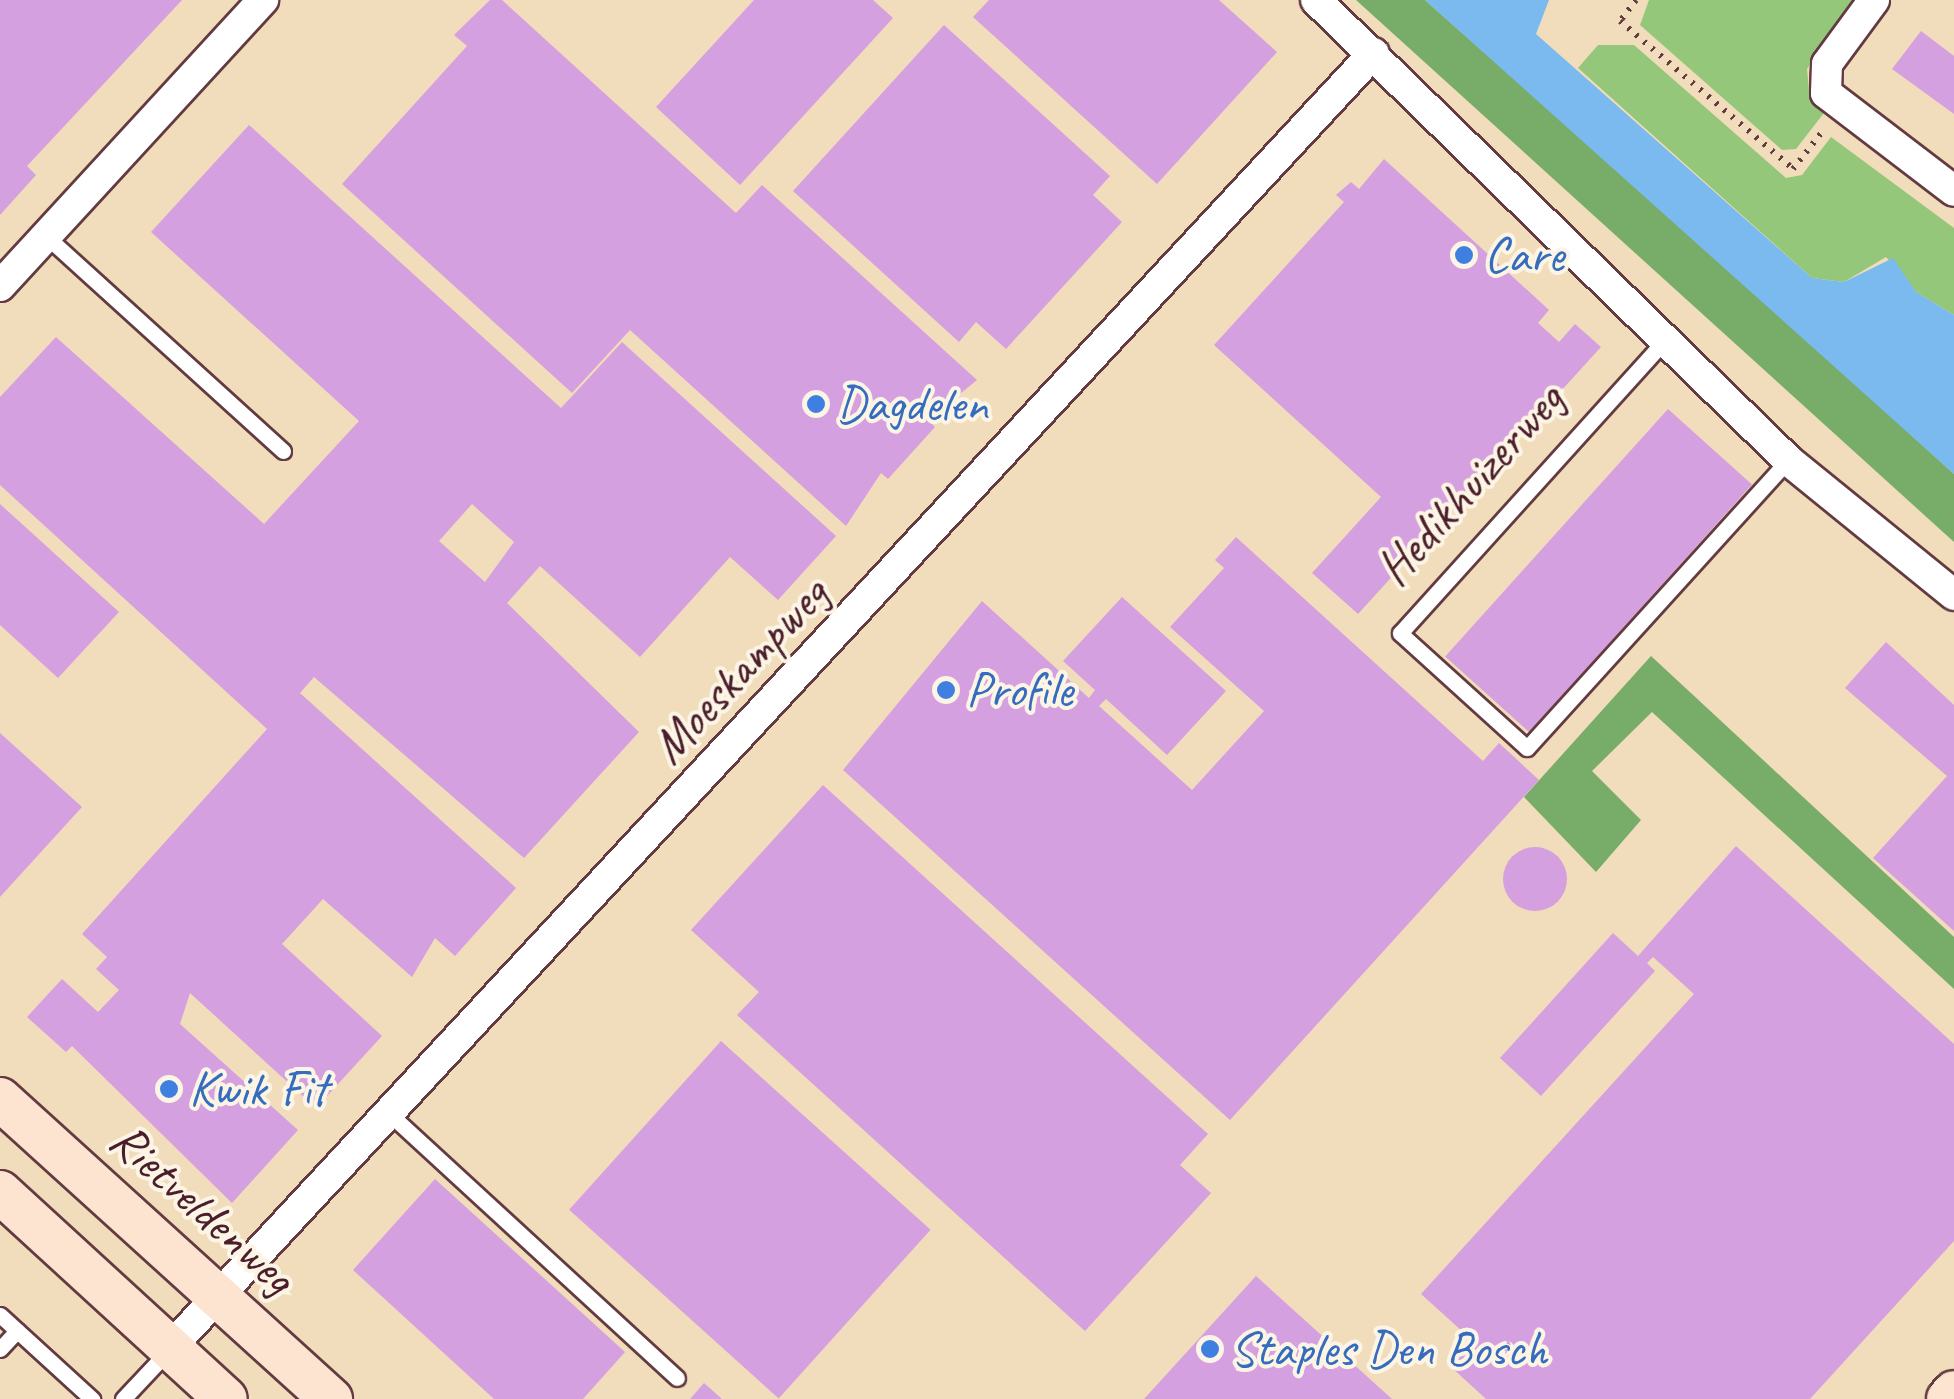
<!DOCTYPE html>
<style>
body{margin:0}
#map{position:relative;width:1954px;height:1399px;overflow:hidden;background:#f1dcbb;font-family:Caveat,sans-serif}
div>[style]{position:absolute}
.green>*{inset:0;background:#94c779}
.forest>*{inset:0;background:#77ac69}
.water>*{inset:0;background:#7abaee}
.building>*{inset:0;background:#d5a0df;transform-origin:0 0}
.round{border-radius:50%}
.path>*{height:6px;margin-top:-3px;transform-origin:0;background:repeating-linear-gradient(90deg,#633b41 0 2.5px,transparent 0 10.5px)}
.roads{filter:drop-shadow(2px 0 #633b41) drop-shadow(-2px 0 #633b41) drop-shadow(0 2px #633b41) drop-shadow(0 -2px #633b41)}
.lane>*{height:15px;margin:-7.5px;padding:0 7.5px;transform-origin:7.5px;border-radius:7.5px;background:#fff}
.street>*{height:30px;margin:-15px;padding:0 15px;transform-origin:15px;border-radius:15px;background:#fff}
.secondary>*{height:42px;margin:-21px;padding:0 21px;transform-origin:21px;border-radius:21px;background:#fde4d1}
.dots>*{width:28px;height:28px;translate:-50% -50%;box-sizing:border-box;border:5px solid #fcf5e5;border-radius:50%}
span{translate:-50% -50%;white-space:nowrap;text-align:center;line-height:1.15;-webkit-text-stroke:8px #fcf5e5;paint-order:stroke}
.shop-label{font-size:50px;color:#366cbe}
.left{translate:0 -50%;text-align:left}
.street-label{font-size:50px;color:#4a1f2b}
</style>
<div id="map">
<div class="green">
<div style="clip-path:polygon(1649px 0,1856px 0,1807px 69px,1809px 90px,1827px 109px,1796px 149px,1782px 150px,1640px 25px)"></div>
<div style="clip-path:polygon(1598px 45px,1634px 45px,1786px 178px,1802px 175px,1831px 137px,1954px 228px,1954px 315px,1916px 292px,1886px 257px,1844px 282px,1812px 278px,1578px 68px)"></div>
</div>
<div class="forest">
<div style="clip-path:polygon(1356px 0,1425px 0,1736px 276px,1954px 474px,1954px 542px)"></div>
<div style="clip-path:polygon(1651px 656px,1954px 937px,1954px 989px,1652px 712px,1592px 771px,1641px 820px,1596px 872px,1524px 797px)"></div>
</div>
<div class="water">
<div style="clip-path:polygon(1425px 0,1549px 0,1536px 34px,1812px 278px,1844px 282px,1893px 258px,1916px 292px,1954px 315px,1954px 474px)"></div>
</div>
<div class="building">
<div style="clip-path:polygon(0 0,182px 0,27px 166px,36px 175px,0 215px)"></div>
<div style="clip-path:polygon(490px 0,502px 0,736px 213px,762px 185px,977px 380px,928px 420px,935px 427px,888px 479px,881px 473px,846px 526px,630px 330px,572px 393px,342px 184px,467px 46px,454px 35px)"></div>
<div style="clip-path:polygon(754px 0,873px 0,893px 18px,740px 185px,656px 107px)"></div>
<div style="clip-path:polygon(989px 0,1219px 0,1277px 52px,1157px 184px,973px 17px)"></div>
<div style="clip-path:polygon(944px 25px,1110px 176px,1093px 195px,1122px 222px,1006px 349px,976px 322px,959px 342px,793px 191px)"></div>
<div style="clip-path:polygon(1921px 31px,1954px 56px,1954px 114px,1892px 69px)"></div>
<div style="clip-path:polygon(evenodd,249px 125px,561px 408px,622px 342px,836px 536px,778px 600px,730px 557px,640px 657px,540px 566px,507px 603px,639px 732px,524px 858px,314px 677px,300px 693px,516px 888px,455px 956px,435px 938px,412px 977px,323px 899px,282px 944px,382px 1036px,316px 1108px,190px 993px,180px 1024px,298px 1130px,232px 1203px,72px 1046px,66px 1052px,27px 1017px,62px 979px,98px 1012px,119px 990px,96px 969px,107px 957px,82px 934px,267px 729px,0 485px,0 397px,56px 337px,264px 524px,359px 421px,151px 232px,249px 125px,472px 504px,514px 542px,485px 582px,439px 541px,472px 504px)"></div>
<div style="clip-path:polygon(1384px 159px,1549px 310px,1538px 323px,1559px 342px,1575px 324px,1601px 347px,1358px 614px,1312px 573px,1381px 497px,1214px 345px,1344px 202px,1336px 195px,1351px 182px,1359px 189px)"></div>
<div style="left:1668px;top:409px;width:113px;height:333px;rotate:42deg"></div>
<div style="clip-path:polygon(0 504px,119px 612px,58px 678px,0 625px)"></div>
<div style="clip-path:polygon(1236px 537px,1483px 761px,1499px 743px,1539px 780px,1230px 1120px,843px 770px,982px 601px,1089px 698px,1095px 690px,1063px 661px,1122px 597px,1226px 691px,1167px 755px,1106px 699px,1099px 706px,1192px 790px,1264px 711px,1170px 627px,1224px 568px,1215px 560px)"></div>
<div style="clip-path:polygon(1886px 642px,1954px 705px,1954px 931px,1873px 858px,1947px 776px,1845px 688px)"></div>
<div style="clip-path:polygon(0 733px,82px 807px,0 897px)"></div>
<div style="clip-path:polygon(823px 785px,1208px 1134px,1180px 1165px,1211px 1193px,1085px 1331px,737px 1015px,759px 992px,691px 930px)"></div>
<div style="clip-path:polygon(1736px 846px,1954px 1044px,1954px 1241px,1810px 1399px,1486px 1399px,1450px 1366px,1473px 1341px,1421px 1294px,1694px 994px,1653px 957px,1647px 963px,1655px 971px,1541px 1096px,1500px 1058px,1613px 933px,1638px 956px)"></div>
<div class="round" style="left:1503px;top:847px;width:64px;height:64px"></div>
<div style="left:721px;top:1041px;width:282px;height:227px;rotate:42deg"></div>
<div style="clip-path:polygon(435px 1179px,625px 1352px,583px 1399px,494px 1399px,353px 1270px)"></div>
<div style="clip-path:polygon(1256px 1276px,1392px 1399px,1144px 1399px)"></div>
<div style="clip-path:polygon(704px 1383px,722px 1399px,690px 1399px)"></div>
</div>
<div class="path">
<div style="left:1636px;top:0;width:26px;rotate:127deg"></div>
<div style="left:1620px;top:21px;width:228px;rotate:40.5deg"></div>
<div style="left:1793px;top:169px;width:47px;rotate:-51.9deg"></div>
</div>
<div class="roads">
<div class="lane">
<div style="left:46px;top:236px;width:320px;rotate:42.2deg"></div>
<div style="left:1665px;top:340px;width:395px;rotate:132.1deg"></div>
<div style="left:1400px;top:633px;width:171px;rotate:42.2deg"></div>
<div style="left:1527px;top:748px;width:389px;rotate:-47.8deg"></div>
<div style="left:392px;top:1116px;width:387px;rotate:42.6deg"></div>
<div style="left:0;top:1315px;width:125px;rotate:42.4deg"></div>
<div style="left:0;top:1349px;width:25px;rotate:-47deg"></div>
<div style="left:123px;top:1399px;width:66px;rotate:-46.8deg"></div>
</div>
<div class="street">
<div style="left:1316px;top:0;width:659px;rotate:44.26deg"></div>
<div style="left:1788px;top:460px;width:214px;rotate:39.1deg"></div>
<div style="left:1874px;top:0;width:79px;rotate:126.3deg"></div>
<div style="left:1827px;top:64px;width:29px;rotate:92deg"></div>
<div style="left:1826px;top:93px;width:161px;rotate:37.4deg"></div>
<div style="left:0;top:286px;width:389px;rotate:-47.4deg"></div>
<div style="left:170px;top:1348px;width:1768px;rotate:-47.09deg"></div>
</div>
<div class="secondary">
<div style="left:0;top:1099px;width:447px;rotate:42.2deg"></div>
<div style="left:0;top:1192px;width:306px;rotate:42.5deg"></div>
<div style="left:1948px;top:1399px;width:9px;rotate:-49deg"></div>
</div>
</div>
<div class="dots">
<div style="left:1464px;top:255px;background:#3f7fe0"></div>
<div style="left:816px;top:404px;background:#3f7fe0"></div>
<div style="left:946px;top:690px;background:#3f7fe0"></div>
<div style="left:169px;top:1089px;background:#3f7fe0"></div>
<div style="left:1210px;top:1349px;background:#3f7fe0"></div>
</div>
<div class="shop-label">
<span class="left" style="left:1484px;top:255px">Care</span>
<span class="left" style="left:836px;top:404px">Dagdelen</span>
<span class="left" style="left:966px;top:690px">Profile</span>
<span class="left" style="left:189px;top:1089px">Kwik Fit</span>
<span class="left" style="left:1230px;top:1349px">Staples Den Bosch</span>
</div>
<div class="street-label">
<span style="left:1470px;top:484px;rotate:-48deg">Hedikhuizerweg</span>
<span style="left:739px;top:670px;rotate:-47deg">Moeskampweg</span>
<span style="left:203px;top:1208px;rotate:42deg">Rietveldenweg</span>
</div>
</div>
